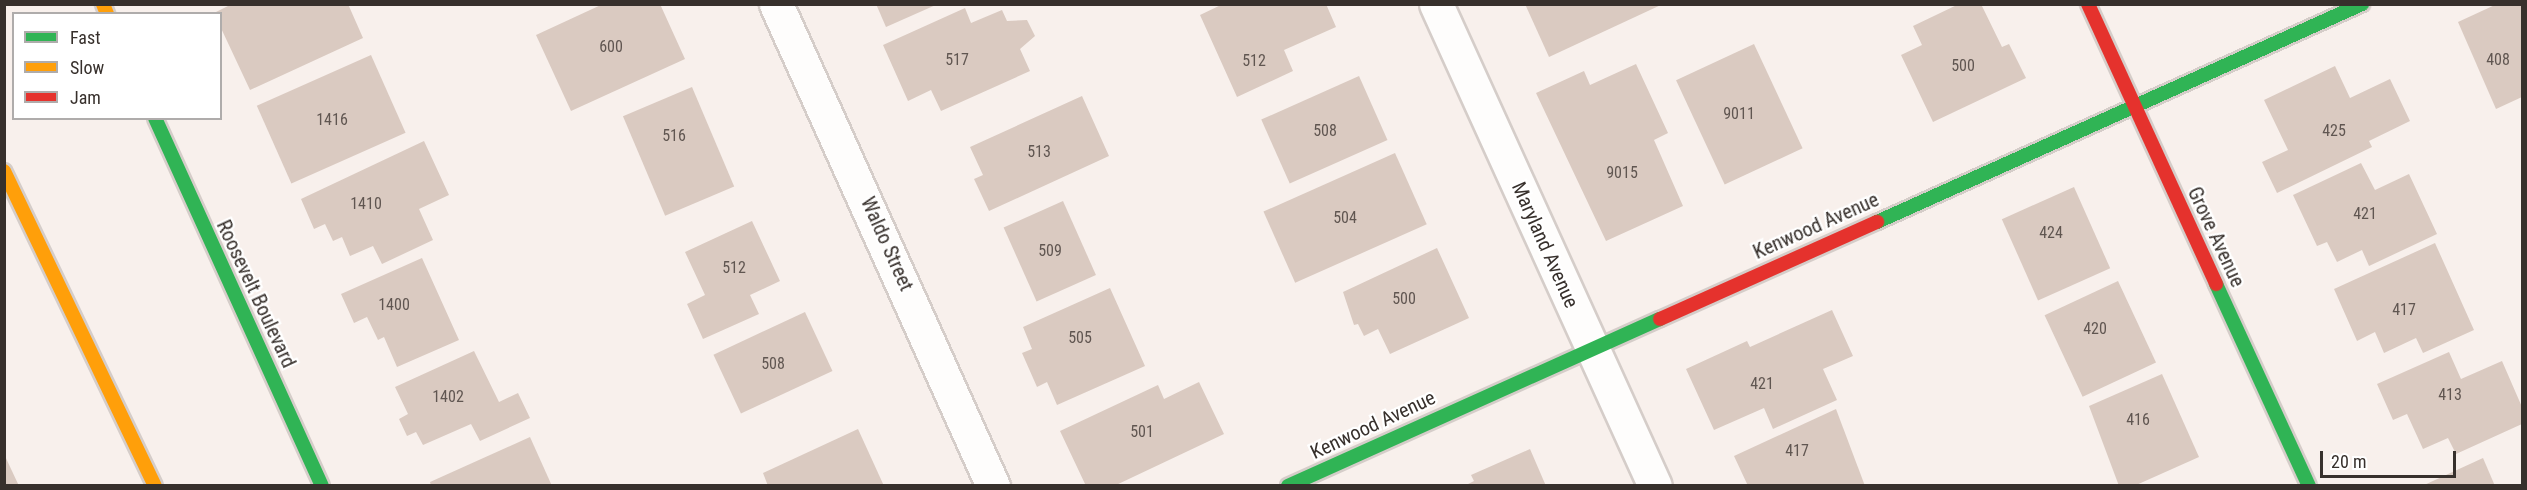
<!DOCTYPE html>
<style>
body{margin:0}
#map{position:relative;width:2527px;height:490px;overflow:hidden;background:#f8f0ec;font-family:"Roboto Condensed",sans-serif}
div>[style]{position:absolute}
.building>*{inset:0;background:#dacac1;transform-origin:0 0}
.roads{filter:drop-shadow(2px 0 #d5cdc9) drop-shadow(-2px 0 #d5cdc9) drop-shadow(0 2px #d5cdc9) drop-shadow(0 -2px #d5cdc9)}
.street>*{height:33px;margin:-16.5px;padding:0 16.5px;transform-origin:16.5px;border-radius:16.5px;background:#fefdfc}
.fast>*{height:14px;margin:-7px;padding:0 7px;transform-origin:7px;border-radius:7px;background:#30b455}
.slow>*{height:14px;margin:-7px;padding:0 7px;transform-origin:7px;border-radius:7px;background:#ff9f0a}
.jam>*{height:14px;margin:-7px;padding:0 7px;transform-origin:7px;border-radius:7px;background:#e5322d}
span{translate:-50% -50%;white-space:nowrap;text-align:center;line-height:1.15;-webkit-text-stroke:4.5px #fff;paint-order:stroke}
.number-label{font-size:16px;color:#605651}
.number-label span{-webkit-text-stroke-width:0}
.street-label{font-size:20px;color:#37302c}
.frame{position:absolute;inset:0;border:6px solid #37302c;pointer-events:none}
.legend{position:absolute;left:12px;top:12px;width:210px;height:108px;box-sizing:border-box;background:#fff;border:2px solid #afacab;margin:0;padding:8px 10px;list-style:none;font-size:18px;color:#37302c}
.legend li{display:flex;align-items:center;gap:12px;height:30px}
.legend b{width:30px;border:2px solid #afacab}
.scale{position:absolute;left:2320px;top:451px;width:136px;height:27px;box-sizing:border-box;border:3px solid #37302c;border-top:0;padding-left:8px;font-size:18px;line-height:21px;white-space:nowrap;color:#37302c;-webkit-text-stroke:4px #fff;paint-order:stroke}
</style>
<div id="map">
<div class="building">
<div style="clip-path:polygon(232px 4px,348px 4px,363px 38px,250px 90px,220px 26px,220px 14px,212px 14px)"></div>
<div style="clip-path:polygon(603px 4px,660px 4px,685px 59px,571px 111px,536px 35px)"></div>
<div style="clip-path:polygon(876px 4px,938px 4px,886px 27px)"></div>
<div style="clip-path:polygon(1223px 4px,1326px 4px,1336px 27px,1284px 50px,1293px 71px,1237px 97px,1200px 15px)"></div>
<div style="clip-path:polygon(1525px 4px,1663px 4px,1549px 57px)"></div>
<div style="clip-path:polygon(1959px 4px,1981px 4px,2002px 47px,2009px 44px,2026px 78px,1933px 122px,1901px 55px,1922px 45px,1913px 26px)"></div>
<div style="clip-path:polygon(2497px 4px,2522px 4px,2522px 97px,2496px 109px,2458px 22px)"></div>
<div style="clip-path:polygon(965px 8px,971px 23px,1002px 10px,1007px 21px,1027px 20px,1035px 36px,1020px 49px,1030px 71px,941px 111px,931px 90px,908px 101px,883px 45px)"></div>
<div style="left:1754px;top:44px;width:115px;height:86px;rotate:65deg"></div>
<div style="left:371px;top:55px;width:85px;height:125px;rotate:66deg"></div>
<div style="clip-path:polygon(1636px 64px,1668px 133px,1654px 140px,1683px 206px,1606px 241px,1536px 93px,1584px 71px,1590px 85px)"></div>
<div style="clip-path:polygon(2335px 66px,2350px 98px,2390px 79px,2410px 121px,2369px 141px,2372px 147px,2277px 193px,2262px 162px,2288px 150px,2264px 100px)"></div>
<div style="left:1359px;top:76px;width:70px;height:107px;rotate:66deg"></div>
<div style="left:692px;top:87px;width:108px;height:75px;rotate:67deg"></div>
<div style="clip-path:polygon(1082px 96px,1109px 156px,989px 211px,974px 179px,983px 175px,970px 147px)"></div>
<div style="clip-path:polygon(424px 141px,449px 195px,419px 209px,433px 240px,382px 264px,373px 246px,350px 256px,342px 237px,333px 241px,325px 224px,314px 229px,301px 199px)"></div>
<div style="left:1395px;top:153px;width:78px;height:144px;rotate:66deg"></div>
<div style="clip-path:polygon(2361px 163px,2375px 190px,2409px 174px,2437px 234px,2369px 266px,2362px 250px,2337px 262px,2327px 242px,2317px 246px,2293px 195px)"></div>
<div style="left:2074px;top:187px;width:89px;height:79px;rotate:66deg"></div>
<div style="left:1063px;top:201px;width:81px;height:65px;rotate:66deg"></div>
<div style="clip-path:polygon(752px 221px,780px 281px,750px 295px,759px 314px,703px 339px,687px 304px,705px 295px,685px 252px)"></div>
<div style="clip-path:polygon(2435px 243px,2474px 330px,2423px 353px,2416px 338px,2384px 353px,2375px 332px,2357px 341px,2334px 289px)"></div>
<div style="clip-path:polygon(1437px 248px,1469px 318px,1390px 354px,1378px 329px,1364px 336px,1358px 324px,1354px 325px,1343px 292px)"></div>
<div style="clip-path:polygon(422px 258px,459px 340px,397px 367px,384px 337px,378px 340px,367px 317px,354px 323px,341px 294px)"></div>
<div style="left:2118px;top:281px;width:90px;height:81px;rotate:65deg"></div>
<div style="clip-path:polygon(1110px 288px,1145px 366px,1057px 405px,1047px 382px,1037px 387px,1022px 353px,1032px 349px,1023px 327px)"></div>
<div style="clip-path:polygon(1832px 310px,1853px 356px,1823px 369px,1837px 400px,1773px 429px,1764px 408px,1714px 430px,1686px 369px,1747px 341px,1750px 347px)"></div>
<div style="left:805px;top:312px;width:65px;height:101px;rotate:65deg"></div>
<div style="clip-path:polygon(474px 351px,499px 402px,518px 393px,530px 418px,480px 441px,471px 424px,423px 445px,416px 432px,407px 436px,399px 419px,408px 414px,395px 387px)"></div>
<div style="clip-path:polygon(2449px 352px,2461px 379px,2502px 361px,2522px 407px,2522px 424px,2456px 454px,2448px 438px,2423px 449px,2407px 414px,2393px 420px,2377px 384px)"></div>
<div style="clip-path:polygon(2162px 374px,2199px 457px,2134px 486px,2119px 486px,2089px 406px)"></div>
<div style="clip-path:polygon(1199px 382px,1224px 434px,1114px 486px,1086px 486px,1060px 431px,1158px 385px,1164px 399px)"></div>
<div style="clip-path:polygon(1836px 409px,1865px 486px,1748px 486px,1734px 456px)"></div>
<div style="clip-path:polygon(858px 429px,884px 486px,768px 486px,763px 473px)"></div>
<div style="clip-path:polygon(530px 437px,552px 486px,431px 486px,430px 482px)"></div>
<div style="clip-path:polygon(1530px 449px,1546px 486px,1464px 486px,1474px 481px,1471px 475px)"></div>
<div style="clip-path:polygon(4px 454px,19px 486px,4px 486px)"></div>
<div style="clip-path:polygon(2483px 458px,2495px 486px,2422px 486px)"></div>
</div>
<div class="roads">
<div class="street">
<div style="left:776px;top:4px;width:529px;rotate:65.76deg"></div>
<div style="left:1436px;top:4px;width:529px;rotate:65.57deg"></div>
</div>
<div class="fast">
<div style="left:155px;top:118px;width:404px;rotate:65.6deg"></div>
<div style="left:1877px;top:222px;width:532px;rotate:-24.2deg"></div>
<div style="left:2216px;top:284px;width:222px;rotate:65.3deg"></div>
<div style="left:1288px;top:486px;width:408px;rotate:-24.2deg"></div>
</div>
<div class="slow">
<div style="left:103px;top:4px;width:11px;rotate:68deg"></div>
<div style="left:4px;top:171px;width:349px;rotate:64.4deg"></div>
</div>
<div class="jam">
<div style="left:2088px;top:4px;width:308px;rotate:65.4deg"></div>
<div style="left:1660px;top:319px;width:238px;rotate:-24.1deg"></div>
</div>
</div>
<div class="number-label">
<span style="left:611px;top:47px">600</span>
<span style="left:957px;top:60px">517</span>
<span style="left:2498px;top:60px">408</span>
<span style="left:1254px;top:61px">512</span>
<span style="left:1963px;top:66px">500</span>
<span style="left:1739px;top:114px">9011</span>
<span style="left:332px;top:120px">1416</span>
<span style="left:1325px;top:131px">508</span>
<span style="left:2334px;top:131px">425</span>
<span style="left:674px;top:136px">516</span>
<span style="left:1039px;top:152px">513</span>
<span style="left:1622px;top:173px">9015</span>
<span style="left:366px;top:204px">1410</span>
<span style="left:2365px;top:214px">421</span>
<span style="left:1345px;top:218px">504</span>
<span style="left:2051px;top:233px">424</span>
<span style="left:1050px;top:251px">509</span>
<span style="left:734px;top:268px">512</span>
<span style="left:1404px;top:299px">500</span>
<span style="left:394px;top:305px">1400</span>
<span style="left:2404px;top:310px">417</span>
<span style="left:2095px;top:329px">420</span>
<span style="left:1080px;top:338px">505</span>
<span style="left:773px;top:364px">508</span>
<span style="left:1762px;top:384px">421</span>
<span style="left:2450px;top:395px">413</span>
<span style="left:448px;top:397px">1402</span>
<span style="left:2138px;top:420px">416</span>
<span style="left:1142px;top:432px">501</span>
<span style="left:1797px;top:451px">417</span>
</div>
<div class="street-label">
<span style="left:1816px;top:226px;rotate:-24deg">Kenwood Avenue</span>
<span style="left:2216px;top:237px;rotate:65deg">Grove Avenue</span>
<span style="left:887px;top:244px;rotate:66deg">Waldo Street</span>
<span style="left:1545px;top:245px;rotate:66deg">Maryland Avenue</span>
<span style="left:256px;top:294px;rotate:65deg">Roosevelt Boulevard</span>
<span style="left:1373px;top:425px;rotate:-25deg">Kenwood Avenue</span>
</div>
<div class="frame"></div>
<ul class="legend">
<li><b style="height:8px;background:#30b455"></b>Fast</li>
<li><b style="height:8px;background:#ff9f0a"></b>Slow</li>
<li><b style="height:8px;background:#e5322d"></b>Jam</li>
</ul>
<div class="scale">20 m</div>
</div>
